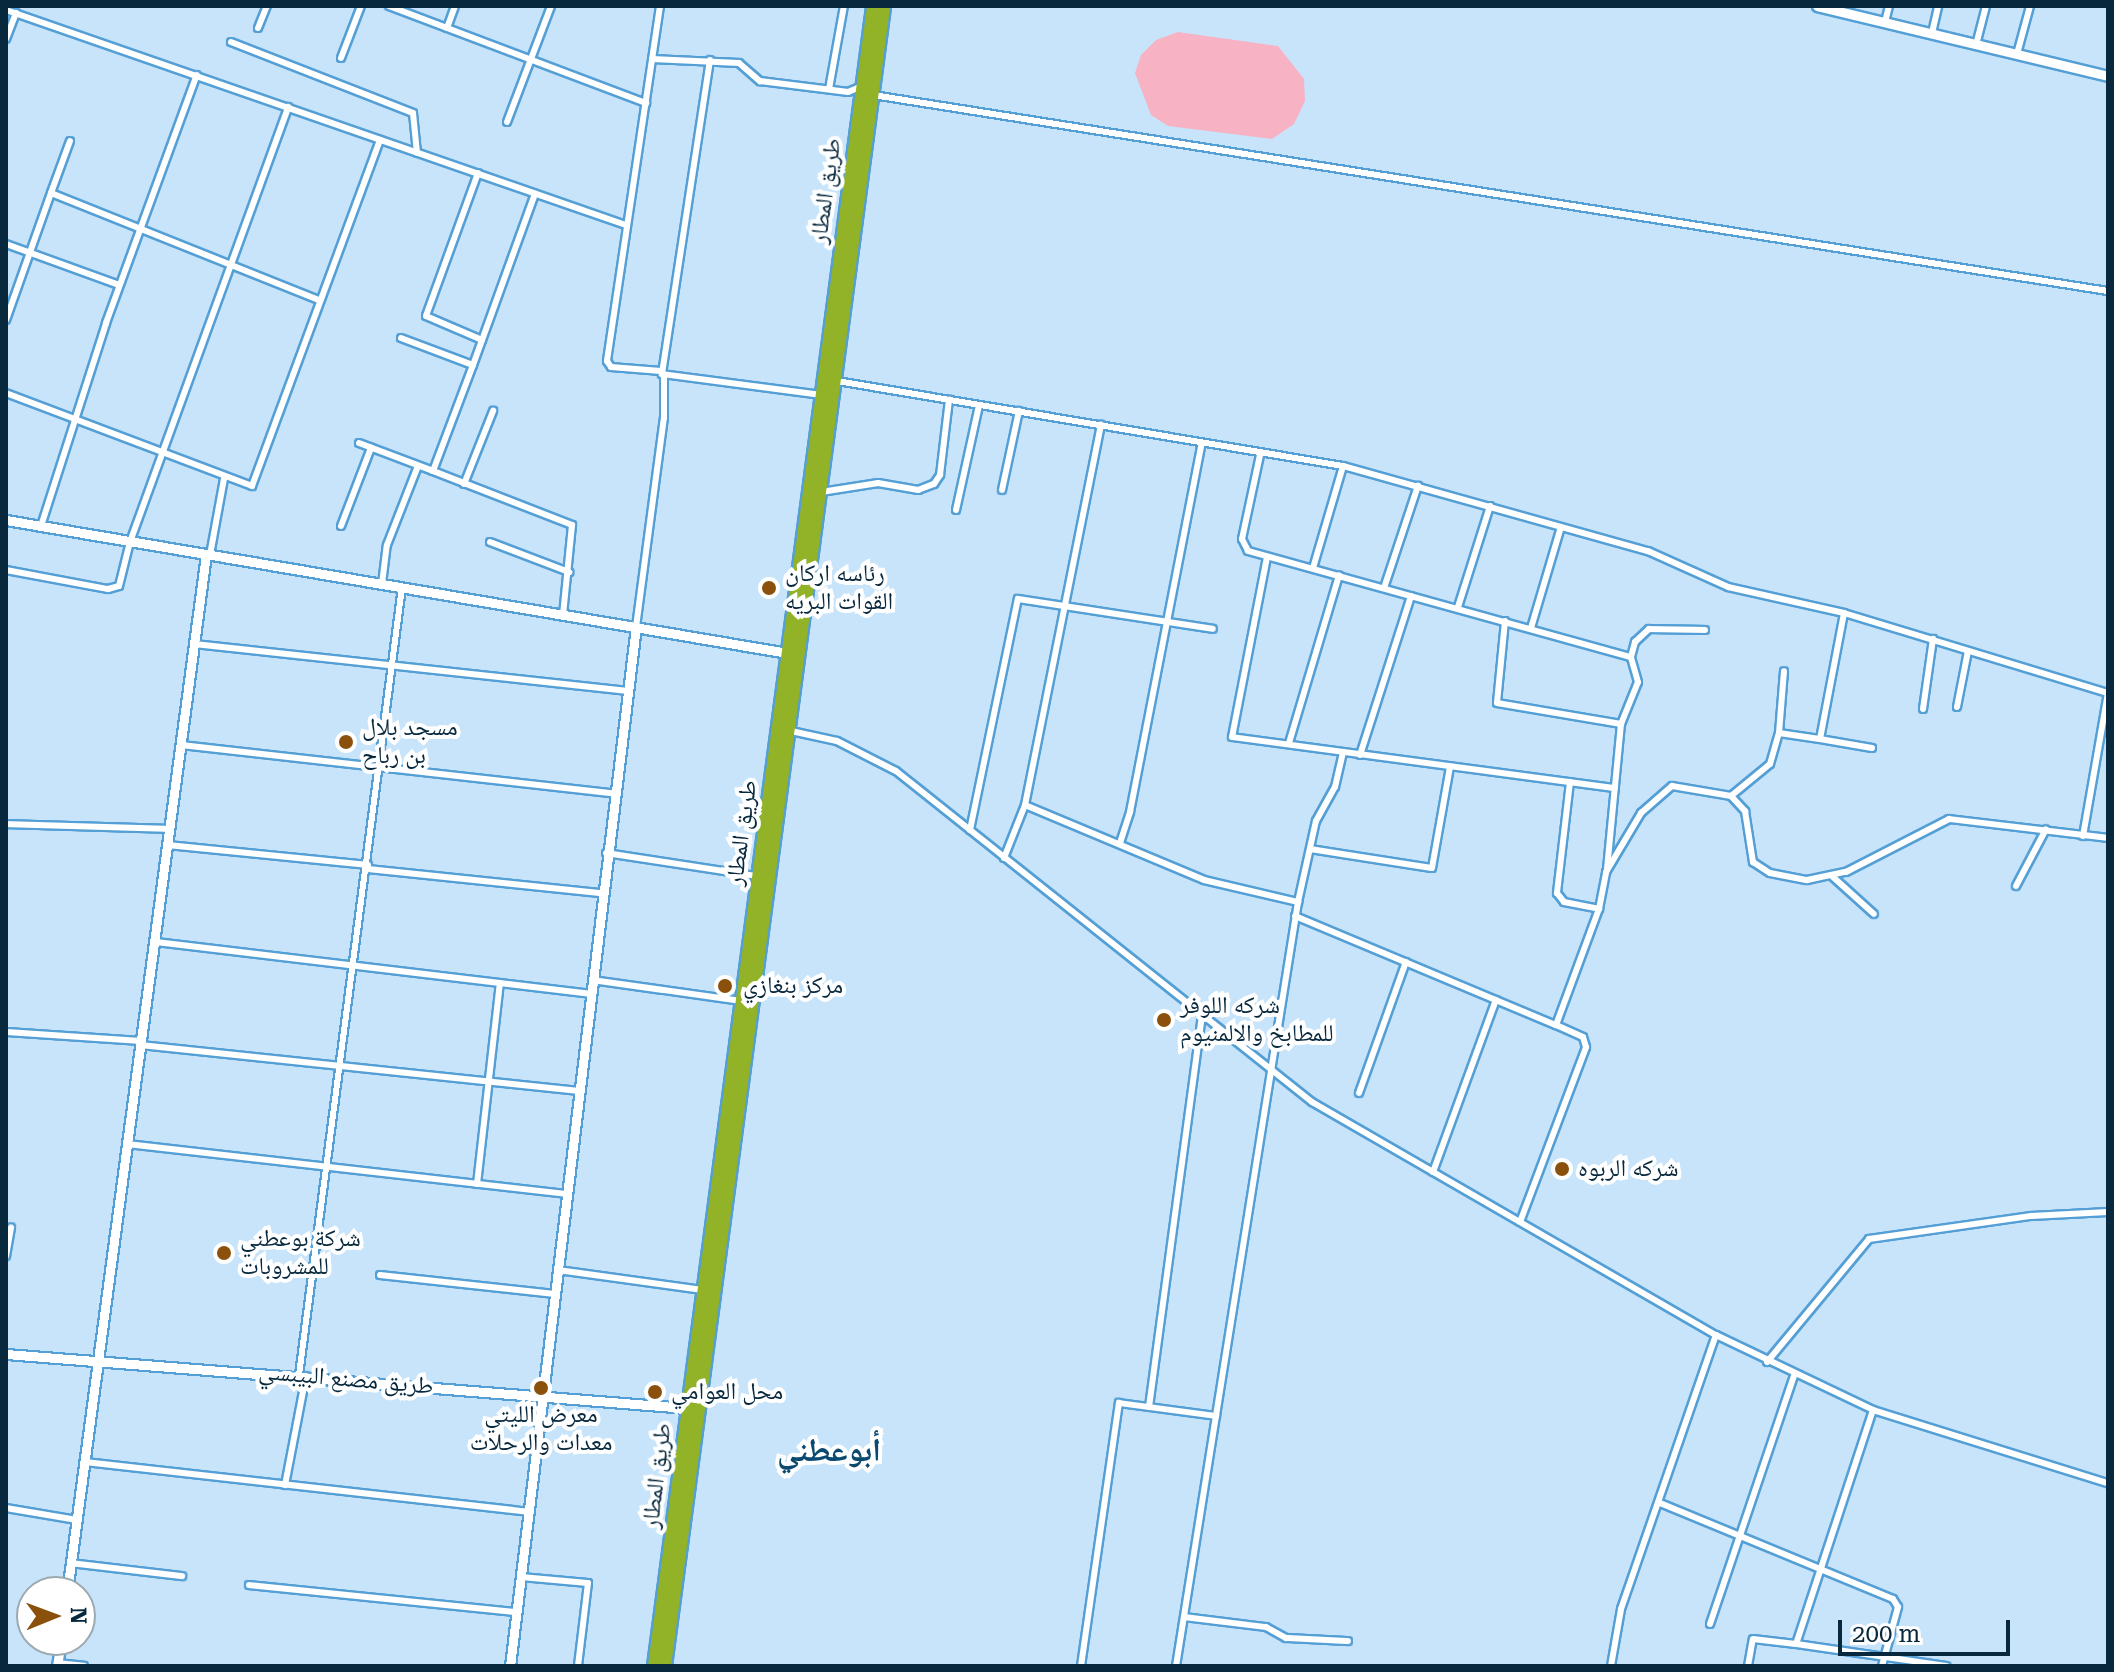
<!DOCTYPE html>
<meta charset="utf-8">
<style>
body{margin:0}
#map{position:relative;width:2114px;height:1672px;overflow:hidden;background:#c7e4fb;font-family:"Roboto Serif","Noto Naskh Arabic",serif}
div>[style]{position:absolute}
.green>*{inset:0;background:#f7b2c3}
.roads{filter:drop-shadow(2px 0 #549fd5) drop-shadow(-2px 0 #549fd5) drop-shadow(0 2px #549fd5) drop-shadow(0 -2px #549fd5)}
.street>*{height:6px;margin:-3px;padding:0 3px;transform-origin:3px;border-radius:3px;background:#fff}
.secondary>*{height:9px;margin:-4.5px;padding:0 4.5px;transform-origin:4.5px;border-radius:4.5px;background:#fff}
.highway>*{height:12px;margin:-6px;padding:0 6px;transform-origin:6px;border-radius:6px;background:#92b227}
.dots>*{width:22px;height:22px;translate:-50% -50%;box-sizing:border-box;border:4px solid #fff;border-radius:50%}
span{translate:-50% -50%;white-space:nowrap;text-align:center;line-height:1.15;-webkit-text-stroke:8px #fff;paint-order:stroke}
.street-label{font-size:24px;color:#07283d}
.poi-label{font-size:24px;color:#07283d}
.left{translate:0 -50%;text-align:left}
.district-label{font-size:32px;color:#0b4a70;font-weight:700}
.frame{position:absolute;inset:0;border:8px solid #07283d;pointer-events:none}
.north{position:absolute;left:16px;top:1576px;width:80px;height:80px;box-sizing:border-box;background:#fff;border:2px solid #9ca9b1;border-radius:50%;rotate:89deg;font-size:22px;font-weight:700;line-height:32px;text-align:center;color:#07283d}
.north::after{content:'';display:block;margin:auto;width:28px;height:36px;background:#8b510c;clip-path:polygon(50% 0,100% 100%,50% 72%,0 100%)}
.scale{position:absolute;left:1838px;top:1620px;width:172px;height:36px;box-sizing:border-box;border:4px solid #07283d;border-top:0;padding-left:10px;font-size:24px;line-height:28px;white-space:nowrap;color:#07283d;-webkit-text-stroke:6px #fff;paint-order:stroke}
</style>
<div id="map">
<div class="green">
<div style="clip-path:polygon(1178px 32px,1278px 46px,1304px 79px,1305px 101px,1294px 124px,1272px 139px,1168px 126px,1151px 115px,1135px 73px,1141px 55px,1156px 40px)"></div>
</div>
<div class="roads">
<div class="street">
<div style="left:389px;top:6px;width:275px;rotate:20.7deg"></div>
<div style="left:660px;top:6px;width:359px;rotate:98.5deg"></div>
<div style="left:607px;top:361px;width:7px;rotate:56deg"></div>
<div style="left:611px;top:367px;width:50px;rotate:4.6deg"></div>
<div style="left:6px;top:10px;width:656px;rotate:19.13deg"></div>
<div style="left:1885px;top:22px;width:16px;rotate:-76deg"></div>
<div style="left:258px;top:28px;width:24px;rotate:-68deg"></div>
<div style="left:447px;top:28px;width:23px;rotate:-70deg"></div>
<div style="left:1932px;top:33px;width:28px;rotate:-77deg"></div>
<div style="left:6px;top:39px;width:28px;rotate:-69deg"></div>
<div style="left:231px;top:42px;width:195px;rotate:21.3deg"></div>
<div style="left:413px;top:113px;width:40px;rotate:84.3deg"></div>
<div style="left:1976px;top:45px;width:40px;rotate:-75.6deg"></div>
<div style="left:2017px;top:54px;width:50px;rotate:-74.8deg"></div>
<div style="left:341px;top:58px;width:56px;rotate:-69deg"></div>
<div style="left:652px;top:59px;width:87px;rotate:2.6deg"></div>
<div style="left:739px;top:63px;width:28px;rotate:41deg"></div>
<div style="left:760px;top:81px;width:89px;rotate:7.1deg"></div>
<div style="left:848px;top:92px;width:15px;rotate:-23deg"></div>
<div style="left:710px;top:60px;width:318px;rotate:98.7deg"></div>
<div style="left:662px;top:374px;width:160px;rotate:7.5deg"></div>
<div style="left:829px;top:89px;width:84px;rotate:-79.8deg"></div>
<div style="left:873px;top:95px;width:1250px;rotate:9.02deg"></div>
<div style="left:507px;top:122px;width:124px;rotate:-69.2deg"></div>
<div style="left:70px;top:141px;width:55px;rotate:110.1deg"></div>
<div style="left:51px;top:193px;width:289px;rotate:21.8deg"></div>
<div style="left:478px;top:173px;width:152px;rotate:110deg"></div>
<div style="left:426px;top:316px;width:61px;rotate:23.2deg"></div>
<div style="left:6px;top:244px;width:120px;rotate:19.9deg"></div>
<div style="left:6px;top:320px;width:135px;rotate:-70.5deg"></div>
<div style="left:401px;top:338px;width:77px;rotate:20.6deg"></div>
<div style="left:473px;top:365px;width:182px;rotate:-70.1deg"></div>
<div style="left:473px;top:365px;width:113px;rotate:110.7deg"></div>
<div style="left:433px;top:471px;width:149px;rotate:21.2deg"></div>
<div style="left:572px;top:525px;width:90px;rotate:95.7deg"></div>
<div style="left:837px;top:381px;width:513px;rotate:9.54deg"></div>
<div style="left:1343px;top:466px;width:317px;rotate:15.6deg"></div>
<div style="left:1648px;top:551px;width:88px;rotate:24.2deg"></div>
<div style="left:1728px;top:587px;width:119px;rotate:12.6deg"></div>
<div style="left:6px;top:393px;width:263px;rotate:20.7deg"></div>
<div style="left:252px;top:486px;width:369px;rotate:-69.7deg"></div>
<div style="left:359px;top:443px;width:79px;rotate:20.7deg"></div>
<div style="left:1260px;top:455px;width:86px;rotate:102.1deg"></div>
<div style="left:1242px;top:539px;width:13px;rotate:63deg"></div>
<div style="left:1248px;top:551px;width:397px;rotate:15.5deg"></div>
<div style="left:464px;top:484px;width:79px;rotate:-68.3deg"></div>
<div style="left:1002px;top:490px;width:81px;rotate:-77.9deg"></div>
<div style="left:821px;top:492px;width:58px;rotate:-9deg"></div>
<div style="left:878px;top:483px;width:41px;rotate:9.9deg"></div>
<div style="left:918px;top:490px;width:17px;rotate:-21deg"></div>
<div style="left:934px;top:484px;width:11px;rotate:-56deg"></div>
<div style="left:940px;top:475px;width:76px;rotate:-83.2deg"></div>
<div style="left:956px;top:510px;width:107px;rotate:-77.6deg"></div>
<div style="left:41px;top:526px;width:213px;rotate:-72.2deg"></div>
<div style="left:106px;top:323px;width:264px;rotate:-69.9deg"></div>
<div style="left:341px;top:526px;width:84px;rotate:-69deg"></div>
<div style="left:490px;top:542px;width:85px;rotate:20.8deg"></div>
<div style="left:210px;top:555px;width:77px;rotate:-79.6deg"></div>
<div style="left:1267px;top:557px;width:183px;rotate:101deg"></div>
<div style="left:1232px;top:737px;width:386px;rotate:7.6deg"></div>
<div style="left:1313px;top:568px;width:106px;rotate:-73.6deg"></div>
<div style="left:6px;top:570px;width:104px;rotate:10.6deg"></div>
<div style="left:108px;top:589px;width:11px;rotate:-15deg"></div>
<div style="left:119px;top:586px;width:45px;rotate:-76deg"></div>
<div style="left:130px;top:542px;width:463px;rotate:-70deg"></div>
<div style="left:382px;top:584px;width:39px;rotate:-83deg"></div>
<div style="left:387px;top:545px;width:85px;rotate:-68.6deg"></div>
<div style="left:1384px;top:588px;width:108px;rotate:-71.6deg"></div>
<div style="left:1458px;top:607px;width:106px;rotate:-72.4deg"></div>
<div style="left:1505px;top:621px;width:82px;rotate:95.6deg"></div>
<div style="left:1497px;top:703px;width:126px;rotate:9.6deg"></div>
<div style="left:636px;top:627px;width:211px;rotate:-82.4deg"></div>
<div style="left:664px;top:418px;width:43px;rotate:-90deg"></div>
<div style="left:1531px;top:628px;width:105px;rotate:-73.5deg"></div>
<div style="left:195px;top:644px;width:435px;rotate:6.2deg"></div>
<div style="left:1957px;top:707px;width:57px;rotate:-78.9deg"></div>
<div style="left:1923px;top:709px;width:71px;rotate:-81.9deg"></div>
<div style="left:791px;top:731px;width:47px;rotate:12.3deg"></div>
<div style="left:837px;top:741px;width:66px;rotate:27deg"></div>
<div style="left:896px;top:771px;width:532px;rotate:38.51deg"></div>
<div style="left:1312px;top:1102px;width:466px;rotate:30deg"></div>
<div style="left:1716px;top:1335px;width:174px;rotate:25.5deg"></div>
<div style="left:1873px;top:1410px;width:246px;rotate:17.3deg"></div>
<div style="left:1779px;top:733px;width:62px;rotate:-85.4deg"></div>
<div style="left:1289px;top:743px;width:175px;rotate:-73.4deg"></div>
<div style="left:182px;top:745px;width:434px;rotate:6.4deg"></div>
<div style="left:1872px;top:748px;width:53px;rotate:-170.2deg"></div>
<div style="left:1820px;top:739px;width:128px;rotate:-79.2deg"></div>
<div style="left:1844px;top:613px;width:276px;rotate:16.9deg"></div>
<div style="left:1360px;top:755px;width:167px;rotate:-72.2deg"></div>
<div style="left:1570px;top:782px;width:112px;rotate:96.7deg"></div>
<div style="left:1557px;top:893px;width:11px;rotate:52deg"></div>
<div style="left:1564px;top:902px;width:36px;rotate:11deg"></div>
<div style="left:1731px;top:796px;width:50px;rotate:-39.4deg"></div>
<div style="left:1770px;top:764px;width:32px;rotate:-74deg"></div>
<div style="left:1779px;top:733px;width:41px;rotate:8.3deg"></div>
<div style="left:1025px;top:805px;width:194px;rotate:22.7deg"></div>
<div style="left:1204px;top:880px;width:97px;rotate:13.2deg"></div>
<div style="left:1298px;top:902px;width:774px;rotate:99.07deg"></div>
<div style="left:6px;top:824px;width:164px;rotate:1.7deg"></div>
<div style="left:970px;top:830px;width:236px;rotate:-78.3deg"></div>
<div style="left:1018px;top:599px;width:197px;rotate:8.7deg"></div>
<div style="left:2083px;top:836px;width:145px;rotate:-80.1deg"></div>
<div style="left:1120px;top:843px;width:33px;rotate:-72deg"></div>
<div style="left:1130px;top:812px;width:376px;rotate:-79deg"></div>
<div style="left:168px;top:845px;width:201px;rotate:5.7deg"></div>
<div style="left:1310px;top:849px;width:123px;rotate:8.9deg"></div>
<div style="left:1432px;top:868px;width:103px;rotate:-79.9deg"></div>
<div style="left:606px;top:853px;width:153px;rotate:8.7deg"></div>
<div style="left:1004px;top:858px;width:57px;rotate:-68.4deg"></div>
<div style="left:1025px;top:805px;width:388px;rotate:-78.7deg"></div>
<div style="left:368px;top:869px;width:235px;rotate:5.9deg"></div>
<div style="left:1607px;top:869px;width:146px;rotate:-84.5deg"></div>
<div style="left:1621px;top:724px;width:45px;rotate:-68deg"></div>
<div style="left:1638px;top:682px;width:26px;rotate:-106deg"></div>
<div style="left:1631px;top:657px;width:16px;rotate:-75deg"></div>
<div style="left:1635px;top:642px;width:19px;rotate:-43deg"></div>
<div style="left:1649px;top:629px;width:56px;rotate:1deg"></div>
<div style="left:1833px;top:877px;width:55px;rotate:42.1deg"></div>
<div style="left:2016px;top:886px;width:64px;rotate:-62.2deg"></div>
<div style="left:1298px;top:902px;width:83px;rotate:-77.5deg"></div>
<div style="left:1316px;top:821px;width:39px;rotate:-61deg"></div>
<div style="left:1335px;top:787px;width:35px;rotate:-77deg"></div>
<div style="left:1295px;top:916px;width:283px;rotate:22.7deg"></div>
<div style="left:1556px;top:1025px;width:124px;rotate:-69.7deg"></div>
<div style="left:1599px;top:909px;width:38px;rotate:-79deg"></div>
<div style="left:1606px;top:872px;width:69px;rotate:-59.3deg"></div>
<div style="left:1641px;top:813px;width:41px;rotate:-41.1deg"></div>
<div style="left:1672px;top:786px;width:60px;rotate:9.6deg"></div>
<div style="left:1731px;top:796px;width:21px;rotate:47deg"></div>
<div style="left:1745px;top:811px;width:52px;rotate:81.1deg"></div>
<div style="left:1753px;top:862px;width:20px;rotate:33deg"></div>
<div style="left:1770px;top:873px;width:38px;rotate:11deg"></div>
<div style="left:1807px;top:880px;width:40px;rotate:-12deg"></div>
<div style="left:1846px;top:872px;width:116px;rotate:-27.2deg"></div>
<div style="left:1949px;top:819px;width:160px;rotate:6.8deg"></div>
<div style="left:156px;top:942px;width:437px;rotate:6.8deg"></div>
<div style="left:592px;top:980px;width:151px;rotate:8deg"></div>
<div style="left:6px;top:1032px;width:136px;rotate:3.8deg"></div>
<div style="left:141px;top:1045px;width:440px;rotate:6deg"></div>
<div style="left:1359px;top:1093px;width:139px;rotate:-70.3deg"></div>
<div style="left:128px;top:1144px;width:442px;rotate:6.5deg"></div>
<div style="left:1433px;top:1172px;width:183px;rotate:-69.9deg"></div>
<div style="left:477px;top:1184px;width:202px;rotate:-83.5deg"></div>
<div style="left:1520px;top:1222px;width:187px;rotate:-69.3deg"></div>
<div style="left:1586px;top:1047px;width:10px;rotate:-107deg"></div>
<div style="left:1583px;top:1037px;width:30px;rotate:-156deg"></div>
<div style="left:6px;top:1256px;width:29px;rotate:-80deg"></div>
<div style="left:558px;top:1270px;width:146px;rotate:7.9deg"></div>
<div style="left:380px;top:1275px;width:176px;rotate:6.2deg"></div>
<div style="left:1767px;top:1362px;width:160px;rotate:-50.3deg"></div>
<div style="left:1869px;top:1239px;width:164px;rotate:-8.1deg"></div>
<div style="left:2031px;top:1216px;width:77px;rotate:-3deg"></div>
<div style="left:299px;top:1375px;width:795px;rotate:-82.55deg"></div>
<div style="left:1149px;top:1407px;width:394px;rotate:-82.3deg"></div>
<div style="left:1873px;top:1410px;width:246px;rotate:108.2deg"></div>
<div style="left:1796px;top:1644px;width:152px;rotate:8.3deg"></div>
<div style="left:85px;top:1462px;width:446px;rotate:6.4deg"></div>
<div style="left:285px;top:1485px;width:111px;rotate:-79.1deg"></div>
<div style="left:1660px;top:1503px;width:252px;rotate:22.4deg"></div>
<div style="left:1893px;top:1599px;width:9px;rotate:58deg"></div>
<div style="left:1898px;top:1607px;width:61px;rotate:105.2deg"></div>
<div style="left:6px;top:1508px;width:72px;rotate:9.6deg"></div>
<div style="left:71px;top:1563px;width:112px;rotate:6.7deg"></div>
<div style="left:521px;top:1577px;width:67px;rotate:5.1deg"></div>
<div style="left:588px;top:1583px;width:84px;rotate:96.9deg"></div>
<div style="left:249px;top:1585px;width:269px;rotate:5.8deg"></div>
<div style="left:1184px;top:1617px;width:83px;rotate:7deg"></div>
<div style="left:1266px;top:1627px;width:23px;rotate:29deg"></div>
<div style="left:1286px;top:1638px;width:62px;rotate:2.8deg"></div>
<div style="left:1710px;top:1624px;width:262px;rotate:-71.3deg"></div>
<div style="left:57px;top:1663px;width:27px;rotate:6deg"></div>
<div style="left:1081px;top:1666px;width:266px;rotate:-81.8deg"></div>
<div style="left:1119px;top:1403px;width:98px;rotate:7.6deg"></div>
<div style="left:1611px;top:1666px;width:58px;rotate:-80deg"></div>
<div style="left:1621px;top:1609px;width:290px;rotate:-70.9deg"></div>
<div style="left:1748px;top:1666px;width:27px;rotate:-80deg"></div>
<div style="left:1753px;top:1639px;width:43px;rotate:6.6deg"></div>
</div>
<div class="secondary">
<div style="left:1817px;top:6px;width:299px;rotate:13.5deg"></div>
<div style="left:6px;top:520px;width:792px;rotate:9.66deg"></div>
<div style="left:6px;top:1354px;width:682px;rotate:4.54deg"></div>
<div style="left:67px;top:1592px;width:1047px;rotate:-82.37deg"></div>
<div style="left:57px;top:1666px;width:26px;rotate:-81deg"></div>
<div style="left:510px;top:1666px;width:1047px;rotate:-83.09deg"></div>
</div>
<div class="highway">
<div style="left:654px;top:1666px;width:1674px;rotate:-82.48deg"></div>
<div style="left:665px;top:1666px;width:1674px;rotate:-82.48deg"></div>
</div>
</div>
<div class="dots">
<div style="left:769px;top:588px;background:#8b510c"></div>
<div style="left:346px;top:742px;background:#8b510c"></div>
<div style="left:725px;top:986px;background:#8b510c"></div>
<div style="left:1164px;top:1020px;background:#8b510c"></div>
<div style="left:1562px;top:1169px;background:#8b510c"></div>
<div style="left:224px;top:1253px;background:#8b510c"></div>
<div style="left:541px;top:1388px;background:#8b510c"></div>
<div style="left:655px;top:1392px;background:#8b510c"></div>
</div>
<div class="street-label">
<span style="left:826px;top:191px;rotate:-82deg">طريق المطار</span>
<span style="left:742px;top:833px;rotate:-82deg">طريق المطار</span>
<span style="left:346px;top:1379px;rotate:5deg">طريق مصنع البيبسي</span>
<span style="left:657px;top:1476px;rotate:-83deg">طريق المطار</span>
</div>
<div class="poi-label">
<span class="left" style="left:785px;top:588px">رئاسه اركان<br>القوات البريه</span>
<span class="left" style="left:362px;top:742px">مسجد بلال<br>بن رباح</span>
<span class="left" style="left:743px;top:986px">مركز بنغازي</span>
<span class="left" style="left:1180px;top:1020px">شركه اللوفر<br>للمطابخ والالمنيوم</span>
<span class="left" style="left:1578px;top:1169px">شركه الربوه</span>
<span class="left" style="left:240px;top:1253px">شركة بوعطني<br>للمشروبات</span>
<span class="left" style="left:671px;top:1392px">محل العوامي</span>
<span style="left:541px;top:1429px">معرض الليتي<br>معدات والرحلات</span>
</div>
<div class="district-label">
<span style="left:829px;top:1450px">أبوعطني</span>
</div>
<div class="frame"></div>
<div class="north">N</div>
<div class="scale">200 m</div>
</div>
